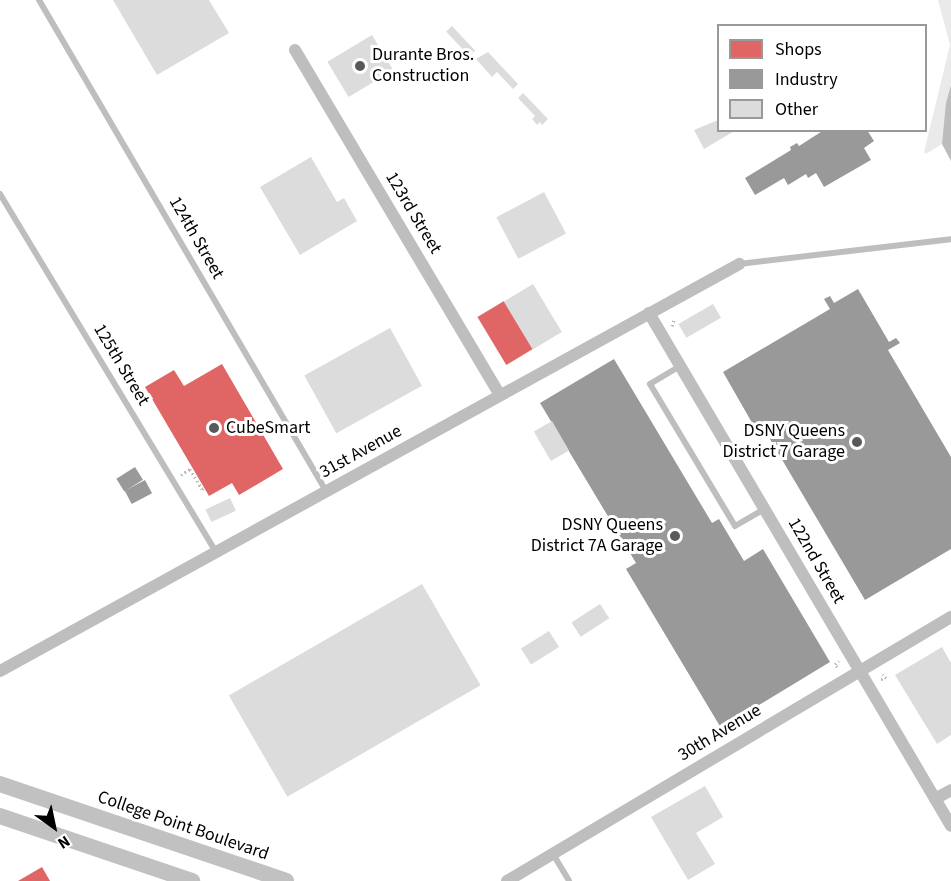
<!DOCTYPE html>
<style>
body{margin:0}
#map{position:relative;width:951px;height:881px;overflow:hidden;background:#fff;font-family:"Source Sans 3",sans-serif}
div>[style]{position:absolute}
.green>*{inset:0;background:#eaeaea}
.water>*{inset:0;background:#bcbcbc}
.shops>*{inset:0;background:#e06666;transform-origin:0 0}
.industry>*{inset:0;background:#999;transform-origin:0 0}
.building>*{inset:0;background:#dcdcdc;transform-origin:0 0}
.path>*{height:3px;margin-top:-1.5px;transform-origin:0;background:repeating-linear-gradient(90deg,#b8b8b8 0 1.5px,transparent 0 4.5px)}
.service>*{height:6px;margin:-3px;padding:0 3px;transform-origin:3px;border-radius:3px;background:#bebebe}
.minor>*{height:12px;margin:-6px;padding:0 6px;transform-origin:6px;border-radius:6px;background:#bebebe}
.secondary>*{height:16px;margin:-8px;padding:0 8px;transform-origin:8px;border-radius:8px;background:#c1c1c1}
.dots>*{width:16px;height:16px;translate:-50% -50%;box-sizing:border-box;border:3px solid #fff;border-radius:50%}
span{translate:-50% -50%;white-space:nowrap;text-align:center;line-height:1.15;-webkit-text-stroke:6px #fff;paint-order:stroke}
.poi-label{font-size:18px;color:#000}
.left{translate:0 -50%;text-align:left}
.right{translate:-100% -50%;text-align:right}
.street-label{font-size:18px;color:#000}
.legend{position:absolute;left:717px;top:24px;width:210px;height:108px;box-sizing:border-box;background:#fff;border:2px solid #999;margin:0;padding:8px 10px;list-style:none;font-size:18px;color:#000}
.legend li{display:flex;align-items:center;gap:12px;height:30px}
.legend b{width:30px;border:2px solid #999}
.north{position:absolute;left:24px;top:797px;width:60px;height:60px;-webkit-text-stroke:4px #fff;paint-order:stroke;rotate:147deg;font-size:16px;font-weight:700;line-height:24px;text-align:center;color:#000}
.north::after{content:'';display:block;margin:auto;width:21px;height:27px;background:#000;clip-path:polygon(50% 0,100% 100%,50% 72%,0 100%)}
</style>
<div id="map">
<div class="green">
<div style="clip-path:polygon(938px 0,951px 0,951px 83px,942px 144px,926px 154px,924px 152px,950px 45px)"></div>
</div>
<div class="water">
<div style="clip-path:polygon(951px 85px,951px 161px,942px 144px,946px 103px)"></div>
</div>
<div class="shops">
<div style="left:504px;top:301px;width:56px;height:31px;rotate:59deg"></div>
<div style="clip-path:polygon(222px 364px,283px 469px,239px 495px,232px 483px,209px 496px,145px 387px,174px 370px,184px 386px)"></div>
<div style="clip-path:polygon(42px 867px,50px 881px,18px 881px)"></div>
</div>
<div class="industry">
<div style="clip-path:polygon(824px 130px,867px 130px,874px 141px,864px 148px,871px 160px,824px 187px,816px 173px,808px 178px,806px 174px,788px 185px,784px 178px,755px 195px,745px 178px,791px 150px,790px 147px,797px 143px,799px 146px)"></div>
<div style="clip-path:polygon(858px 289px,889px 342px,896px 338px,900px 343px,888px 350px,951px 457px,951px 549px,865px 600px,761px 424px,755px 428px,723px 372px,830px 309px,824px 299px,830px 296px,834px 303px)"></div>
<div style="clip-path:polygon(614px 359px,712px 523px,719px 519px,744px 561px,763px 549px,830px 662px,721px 728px,626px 569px,636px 563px,540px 403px)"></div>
<div style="left:135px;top:467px;width:15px;height:22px;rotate:58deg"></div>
<div style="left:145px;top:480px;width:15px;height:23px;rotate:62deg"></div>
</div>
<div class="building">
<div style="clip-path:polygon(113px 0,209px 0,229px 33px,157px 75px)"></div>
<div style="left:452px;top:26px;width:34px;height:8px;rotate:47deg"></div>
<div style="left:372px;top:35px;width:41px;height:52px;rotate:59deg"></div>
<div style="clip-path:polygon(488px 52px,518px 84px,513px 89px,497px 72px,492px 77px,476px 59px)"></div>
<div style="clip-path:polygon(523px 93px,548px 119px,542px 125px,540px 122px,537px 125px,532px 119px,535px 116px,518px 98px)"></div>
<div style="clip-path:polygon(718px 120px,718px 130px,736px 130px,704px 149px,694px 130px)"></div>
<div style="clip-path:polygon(311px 157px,337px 202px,344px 198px,357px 221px,300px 255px,260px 187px)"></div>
<div style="left:544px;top:192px;width:47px;height:54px;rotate:62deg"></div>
<div style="left:533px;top:284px;width:56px;height:34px;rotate:59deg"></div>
<div style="left:713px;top:304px;width:16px;height:40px;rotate:60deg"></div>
<div style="left:390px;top:328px;width:66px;height:98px;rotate:61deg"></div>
<div style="left:552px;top:421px;width:34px;height:21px;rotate:60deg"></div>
<div style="left:230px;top:498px;width:14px;height:27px;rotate:65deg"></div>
<div style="left:422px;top:584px;width:117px;height:223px;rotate:60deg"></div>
<div style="left:600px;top:604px;width:17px;height:34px;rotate:57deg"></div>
<div style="left:549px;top:631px;width:19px;height:33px;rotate:58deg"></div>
<div style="clip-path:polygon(942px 647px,951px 663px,951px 735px,937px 744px,895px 675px)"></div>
<div style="clip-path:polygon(705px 786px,723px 817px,696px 833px,715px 864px,688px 880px,651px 817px)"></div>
</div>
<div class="path">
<div style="left:672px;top:326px;width:6px;rotate:-72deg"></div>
<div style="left:181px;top:475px;width:11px;rotate:-34deg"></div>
<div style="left:190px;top:469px;width:23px;rotate:59deg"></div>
<div style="left:202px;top:489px;width:2px;rotate:-27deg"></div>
<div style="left:837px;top:667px;width:4px;rotate:-124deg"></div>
<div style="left:835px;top:664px;width:5px;rotate:-37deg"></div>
<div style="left:881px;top:679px;width:5px;rotate:-11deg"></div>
<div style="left:886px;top:678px;width:5px;rotate:-127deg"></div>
</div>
<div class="service">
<div style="left:39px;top:0;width:569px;rotate:59.69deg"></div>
<div style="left:0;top:194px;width:418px;rotate:58.9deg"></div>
<div style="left:739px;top:264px;width:213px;rotate:-6.7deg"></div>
<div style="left:680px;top:366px;width:35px;rotate:149deg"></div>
<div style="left:650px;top:384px;width:165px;rotate:59.1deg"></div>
<div style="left:735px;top:526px;width:34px;rotate:-30deg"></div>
<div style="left:553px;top:854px;width:31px;rotate:59deg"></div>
</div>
<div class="minor">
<div style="left:295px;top:50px;width:401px;rotate:59.3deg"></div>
<div style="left:649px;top:313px;width:595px;rotate:59.51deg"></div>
<div style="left:0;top:671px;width:844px;rotate:-28.84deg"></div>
<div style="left:935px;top:799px;width:18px;rotate:-29deg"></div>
<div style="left:507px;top:881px;width:517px;rotate:-30.74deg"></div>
</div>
<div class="secondary">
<div style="left:0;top:784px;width:302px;rotate:18.7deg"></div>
<div style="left:0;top:816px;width:203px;rotate:18.7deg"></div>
</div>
<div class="dots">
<div style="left:360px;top:66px;background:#595959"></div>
<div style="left:214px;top:428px;background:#595959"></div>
<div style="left:857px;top:442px;background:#595959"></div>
<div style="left:675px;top:536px;background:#595959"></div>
</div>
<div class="poi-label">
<span class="left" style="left:372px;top:66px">Durante Bros.<br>Construction</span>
<span class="left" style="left:226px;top:428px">CubeSmart</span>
<span class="right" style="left:845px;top:442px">DSNY Queens<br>District 7 Garage</span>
<span class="right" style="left:663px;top:536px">DSNY Queens<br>District 7A Garage</span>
</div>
<div class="street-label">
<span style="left:413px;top:213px;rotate:59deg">123rd Street</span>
<span style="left:196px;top:238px;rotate:60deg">124th Street</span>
<span style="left:121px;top:365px;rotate:59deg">125th Street</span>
<span style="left:361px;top:452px;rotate:-29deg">31st Avenue</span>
<span style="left:816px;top:561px;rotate:60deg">122nd Street</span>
<span style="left:720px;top:733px;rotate:-31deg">30th Avenue</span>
<span style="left:183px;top:826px;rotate:19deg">College Point Boulevard</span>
</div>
<ul class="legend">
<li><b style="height:16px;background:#e06666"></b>Shops</li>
<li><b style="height:16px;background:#999"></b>Industry</li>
<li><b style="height:16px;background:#dcdcdc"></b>Other</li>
</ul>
<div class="north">N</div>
</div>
